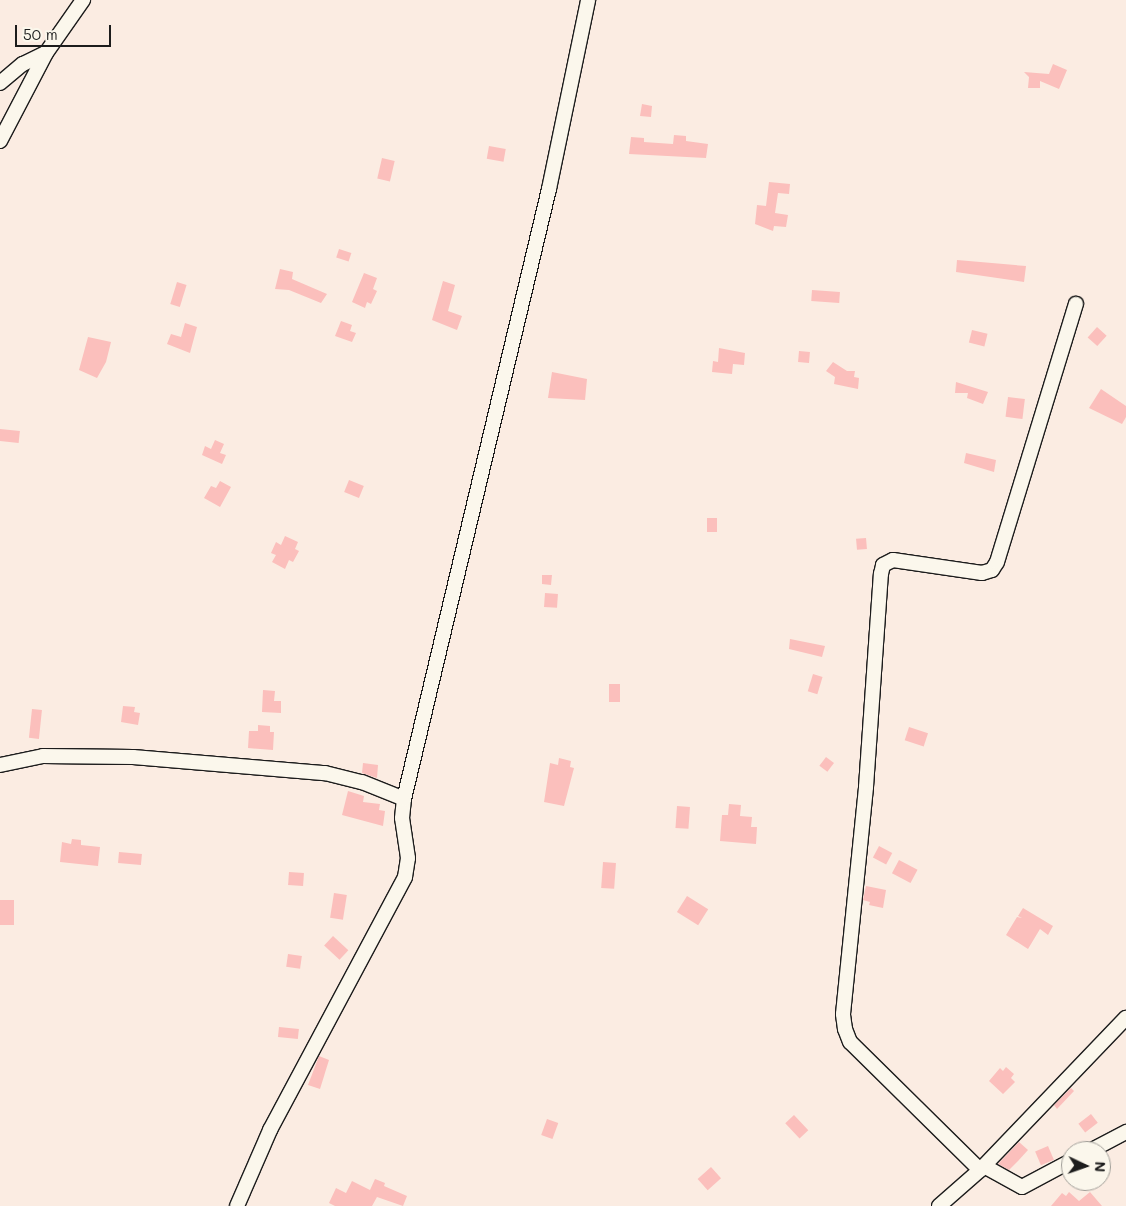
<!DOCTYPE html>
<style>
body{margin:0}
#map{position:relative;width:1126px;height:1206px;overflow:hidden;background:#fbece2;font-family:Mali,sans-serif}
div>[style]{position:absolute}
.building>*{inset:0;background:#fbbfbc;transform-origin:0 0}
.roads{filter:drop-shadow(1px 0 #1c1c1c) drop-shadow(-1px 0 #1c1c1c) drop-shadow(0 1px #1c1c1c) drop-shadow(0 -1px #1c1c1c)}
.minor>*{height:14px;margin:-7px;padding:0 7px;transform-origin:7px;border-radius:7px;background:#fbf7ec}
span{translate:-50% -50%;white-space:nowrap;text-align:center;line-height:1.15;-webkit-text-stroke:4px #fbf7ec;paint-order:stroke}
.north{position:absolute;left:1061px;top:1141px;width:50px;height:50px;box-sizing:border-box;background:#fbf7ec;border:1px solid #a29f99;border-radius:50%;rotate:93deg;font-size:14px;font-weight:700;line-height:20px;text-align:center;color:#1c1c1c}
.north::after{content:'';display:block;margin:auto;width:18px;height:22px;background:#1c1c1c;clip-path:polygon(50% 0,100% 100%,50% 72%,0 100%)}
.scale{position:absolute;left:15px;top:25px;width:96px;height:22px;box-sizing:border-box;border:2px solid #1c1c1c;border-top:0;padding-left:6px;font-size:15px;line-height:18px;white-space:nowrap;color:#1c1c1c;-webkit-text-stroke:4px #fbf7ec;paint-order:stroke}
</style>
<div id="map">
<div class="building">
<div style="clip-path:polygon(1053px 64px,1067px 70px,1059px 89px,1040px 81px,1040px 88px,1028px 88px,1029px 77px,1024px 72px,1049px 74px)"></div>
<div style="clip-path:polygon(642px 104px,652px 106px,651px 117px,640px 116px)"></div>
<div style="clip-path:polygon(674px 135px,686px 136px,686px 141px,708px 144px,706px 158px,629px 154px,631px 137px,644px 138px,644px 142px,673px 144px)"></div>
<div style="left:489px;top:146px;width:17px;height:13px;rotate:10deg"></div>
<div style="left:382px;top:158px;width:13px;height:21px;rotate:13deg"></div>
<div style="clip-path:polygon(769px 182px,790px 184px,789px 194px,778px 193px,775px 213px,788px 215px,786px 227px,774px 226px,773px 231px,755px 224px,757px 205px,766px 206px)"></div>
<div style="left:339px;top:249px;width:13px;height:9px;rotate:18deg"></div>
<div style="clip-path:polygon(957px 260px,1026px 266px,1024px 282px,956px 272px)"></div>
<div style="clip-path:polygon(280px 269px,293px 272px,292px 279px,327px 294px,321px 303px,289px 290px,275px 289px)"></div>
<div style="clip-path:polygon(364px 273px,377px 278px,373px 289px,377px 291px,371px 304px,367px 302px,365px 308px,352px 302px)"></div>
<div style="clip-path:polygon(443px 281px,455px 285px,448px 311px,462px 316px,457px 330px,432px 320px)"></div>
<div style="left:177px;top:282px;width:10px;height:23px;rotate:17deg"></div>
<div style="left:812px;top:290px;width:28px;height:11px;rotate:4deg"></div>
<div style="clip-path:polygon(341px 321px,352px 325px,350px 331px,356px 333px,352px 342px,335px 336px)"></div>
<div style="clip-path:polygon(185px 323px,197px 327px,190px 353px,167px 344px,171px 334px,181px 337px)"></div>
<div style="left:1097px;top:327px;width:13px;height:14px;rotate:42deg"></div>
<div style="left:972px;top:330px;width:16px;height:13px;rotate:14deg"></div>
<div style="clip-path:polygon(88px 337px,111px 342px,106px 362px,97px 378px,79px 370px)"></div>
<div style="clip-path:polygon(719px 348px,745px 353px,744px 365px,733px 364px,732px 374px,712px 372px,713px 361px,718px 362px)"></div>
<div style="left:799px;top:351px;width:11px;height:11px;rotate:5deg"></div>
<div style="clip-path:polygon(833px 362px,847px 371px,855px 371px,854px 377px,859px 378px,858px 389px,834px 384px,835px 377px,826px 371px)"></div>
<div style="clip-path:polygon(552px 372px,587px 379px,585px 400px,548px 398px)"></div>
<div style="clip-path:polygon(956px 382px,988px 392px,983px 404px,967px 398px,968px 393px,955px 393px)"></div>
<div style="clip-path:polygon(1101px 389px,1126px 406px,1126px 417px,1122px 424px,1089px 408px)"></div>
<div style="left:1008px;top:397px;width:17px;height:20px;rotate:7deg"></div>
<div style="left:0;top:429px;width:20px;height:12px;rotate:6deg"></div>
<div style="clip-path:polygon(215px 440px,224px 444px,220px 453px,226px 455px,222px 464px,202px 455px,205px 446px,211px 449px)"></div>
<div style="clip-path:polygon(966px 453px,996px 460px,994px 472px,964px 463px)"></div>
<div style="left:349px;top:480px;width:16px;height:13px;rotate:22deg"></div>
<div style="clip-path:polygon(220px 481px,231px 487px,220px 507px,204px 498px,211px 486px,216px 488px)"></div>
<div style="left:707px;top:518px;width:10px;height:14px"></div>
<div style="clip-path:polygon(285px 536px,298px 542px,295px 549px,299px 551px,293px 562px,289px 560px,285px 569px,272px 562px,276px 555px,271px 553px,276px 542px,281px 545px)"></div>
<div style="left:866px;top:538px;width:11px;height:10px;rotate:85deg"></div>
<div style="clip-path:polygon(542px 575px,552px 575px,551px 585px,542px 584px)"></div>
<div style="left:545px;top:593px;width:13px;height:14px;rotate:4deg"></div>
<div style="clip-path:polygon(790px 639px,825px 646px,822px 657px,789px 649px)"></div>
<div style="left:813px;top:674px;width:10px;height:18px;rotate:17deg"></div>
<div style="left:609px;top:684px;width:11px;height:18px"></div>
<div style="clip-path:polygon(263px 690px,275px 691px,274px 701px,281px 701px,281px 713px,262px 712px)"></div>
<div style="clip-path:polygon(123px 706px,135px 707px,134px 712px,140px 713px,138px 725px,121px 722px)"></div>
<div style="left:32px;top:709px;width:10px;height:29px;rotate:6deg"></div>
<div style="clip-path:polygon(258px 725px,270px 726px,270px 732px,274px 732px,273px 750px,248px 748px,249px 731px,258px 731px)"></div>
<div style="left:909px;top:727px;width:20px;height:14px;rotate:18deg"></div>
<div style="left:826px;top:757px;width:10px;height:11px;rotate:37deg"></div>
<div style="clip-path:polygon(559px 758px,571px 761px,570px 767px,574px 768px,564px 806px,544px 802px,550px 763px,558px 765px)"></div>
<div style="clip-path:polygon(363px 763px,378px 765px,377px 778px,362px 773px)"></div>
<div style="clip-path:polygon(348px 791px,364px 796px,363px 802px,380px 804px,379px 810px,385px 811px,383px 826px,342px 815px)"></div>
<div style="clip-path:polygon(729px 804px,741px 805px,740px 816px,752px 817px,751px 827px,757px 827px,756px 844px,720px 841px,722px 815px,728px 815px)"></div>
<div style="left:677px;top:806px;width:13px;height:22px;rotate:4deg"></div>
<div style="clip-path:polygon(72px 839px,81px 840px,81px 845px,100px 847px,98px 866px,60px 862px,62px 842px,71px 844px)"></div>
<div style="left:879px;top:846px;width:15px;height:13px;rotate:28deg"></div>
<div style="left:119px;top:852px;width:23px;height:11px;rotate:5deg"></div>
<div style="left:899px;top:860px;width:21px;height:15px;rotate:28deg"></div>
<div style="left:603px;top:862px;width:13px;height:26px;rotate:4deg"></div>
<div style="left:289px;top:872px;width:15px;height:13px;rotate:4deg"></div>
<div style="clip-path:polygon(866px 886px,886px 890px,883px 908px,869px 905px,870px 902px,863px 900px)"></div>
<div style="left:334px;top:893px;width:13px;height:25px;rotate:9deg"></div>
<div style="left:687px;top:896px;width:25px;height:19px;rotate:32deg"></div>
<div style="left:0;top:900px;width:14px;height:25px"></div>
<div style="clip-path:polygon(1023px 908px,1053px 926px,1048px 935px,1040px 929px,1028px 949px,1006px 935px,1017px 917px,1022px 918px,1018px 916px)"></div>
<div style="left:333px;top:936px;width:21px;height:13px;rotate:43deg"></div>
<div style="left:288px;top:954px;width:14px;height:13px;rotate:8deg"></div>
<div style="left:279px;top:1027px;width:20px;height:10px;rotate:6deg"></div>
<div style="clip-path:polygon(319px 1056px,329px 1060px,320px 1089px,308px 1085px)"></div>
<div style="clip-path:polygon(1006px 1067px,1014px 1074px,1011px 1078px,1015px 1082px,1003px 1094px,989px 1081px,1000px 1068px,1003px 1071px)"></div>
<div style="clip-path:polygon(1071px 1088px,1074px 1091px,1057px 1109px,1054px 1105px)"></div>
<div style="left:1091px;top:1114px;width:11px;height:16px;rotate:52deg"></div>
<div style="left:794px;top:1115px;width:21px;height:12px;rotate:47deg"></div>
<div style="left:547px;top:1119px;width:12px;height:17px;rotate:20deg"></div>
<div style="clip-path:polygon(1019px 1142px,1028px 1150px,1018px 1161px,1009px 1170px,998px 1164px)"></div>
<div style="left:1048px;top:1146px;width:15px;height:14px;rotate:67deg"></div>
<div style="left:711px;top:1167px;width:15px;height:18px;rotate:48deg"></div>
<div style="clip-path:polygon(375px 1179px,385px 1183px,384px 1186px,407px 1196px,403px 1206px,377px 1197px,372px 1206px,335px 1206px,329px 1203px,336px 1188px,346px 1193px,352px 1181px,370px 1190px)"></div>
<div style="clip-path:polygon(1069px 1192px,1079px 1201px,1090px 1192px,1102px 1206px,1051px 1206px,1062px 1193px,1066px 1196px)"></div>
</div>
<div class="roads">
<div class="minor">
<div style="left:0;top:83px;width:30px;rotate:-40deg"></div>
<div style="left:23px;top:64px;width:25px;rotate:-26deg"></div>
<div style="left:46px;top:53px;width:65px;rotate:-55.1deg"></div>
<div style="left:0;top:141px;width:99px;rotate:-62.4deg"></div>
<div style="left:0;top:765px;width:44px;rotate:-11.8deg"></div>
<div style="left:43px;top:756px;width:90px;rotate:0.6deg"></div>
<div style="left:133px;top:757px;width:193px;rotate:4.8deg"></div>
<div style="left:325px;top:773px;width:38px;rotate:14deg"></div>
<div style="left:362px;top:782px;width:45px;rotate:22deg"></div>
<div style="left:1090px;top:1151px;width:41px;rotate:-27.8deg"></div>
<div style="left:984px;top:1166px;width:43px;rotate:28.9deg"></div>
<div style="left:1022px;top:1187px;width:55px;rotate:-28deg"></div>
<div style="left:980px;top:1170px;width:182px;rotate:-135.4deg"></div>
<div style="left:850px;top:1042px;width:14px;rotate:-111deg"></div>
<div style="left:845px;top:1029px;width:15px;rotate:-98deg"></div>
<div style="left:843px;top:1014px;width:228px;rotate:-84.2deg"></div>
<div style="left:866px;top:787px;width:214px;rotate:-86deg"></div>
<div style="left:881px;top:574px;width:9px;rotate:-77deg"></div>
<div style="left:883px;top:565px;width:11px;rotate:-27deg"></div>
<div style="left:893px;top:560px;width:90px;rotate:8.3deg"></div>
<div style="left:982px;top:573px;width:10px;rotate:-17deg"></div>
<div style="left:992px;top:570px;width:9px;rotate:-58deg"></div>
<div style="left:997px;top:562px;width:270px;rotate:-73deg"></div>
<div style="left:237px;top:1206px;width:83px;rotate:-66.5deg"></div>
<div style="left:270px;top:1130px;width:287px;rotate:-61.9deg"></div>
<div style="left:405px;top:877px;width:19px;rotate:-81deg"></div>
<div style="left:408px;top:858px;width:40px;rotate:-98.5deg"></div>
<div style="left:402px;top:818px;width:19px;rotate:-84deg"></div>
<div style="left:404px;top:799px;width:627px;rotate:-76.63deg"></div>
<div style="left:549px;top:189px;width:193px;rotate:-78.3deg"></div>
<div style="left:939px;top:1206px;width:55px;rotate:-41.3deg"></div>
<div style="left:980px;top:1170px;width:211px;rotate:-46.2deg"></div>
</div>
</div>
<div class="north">N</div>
<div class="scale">50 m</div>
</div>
